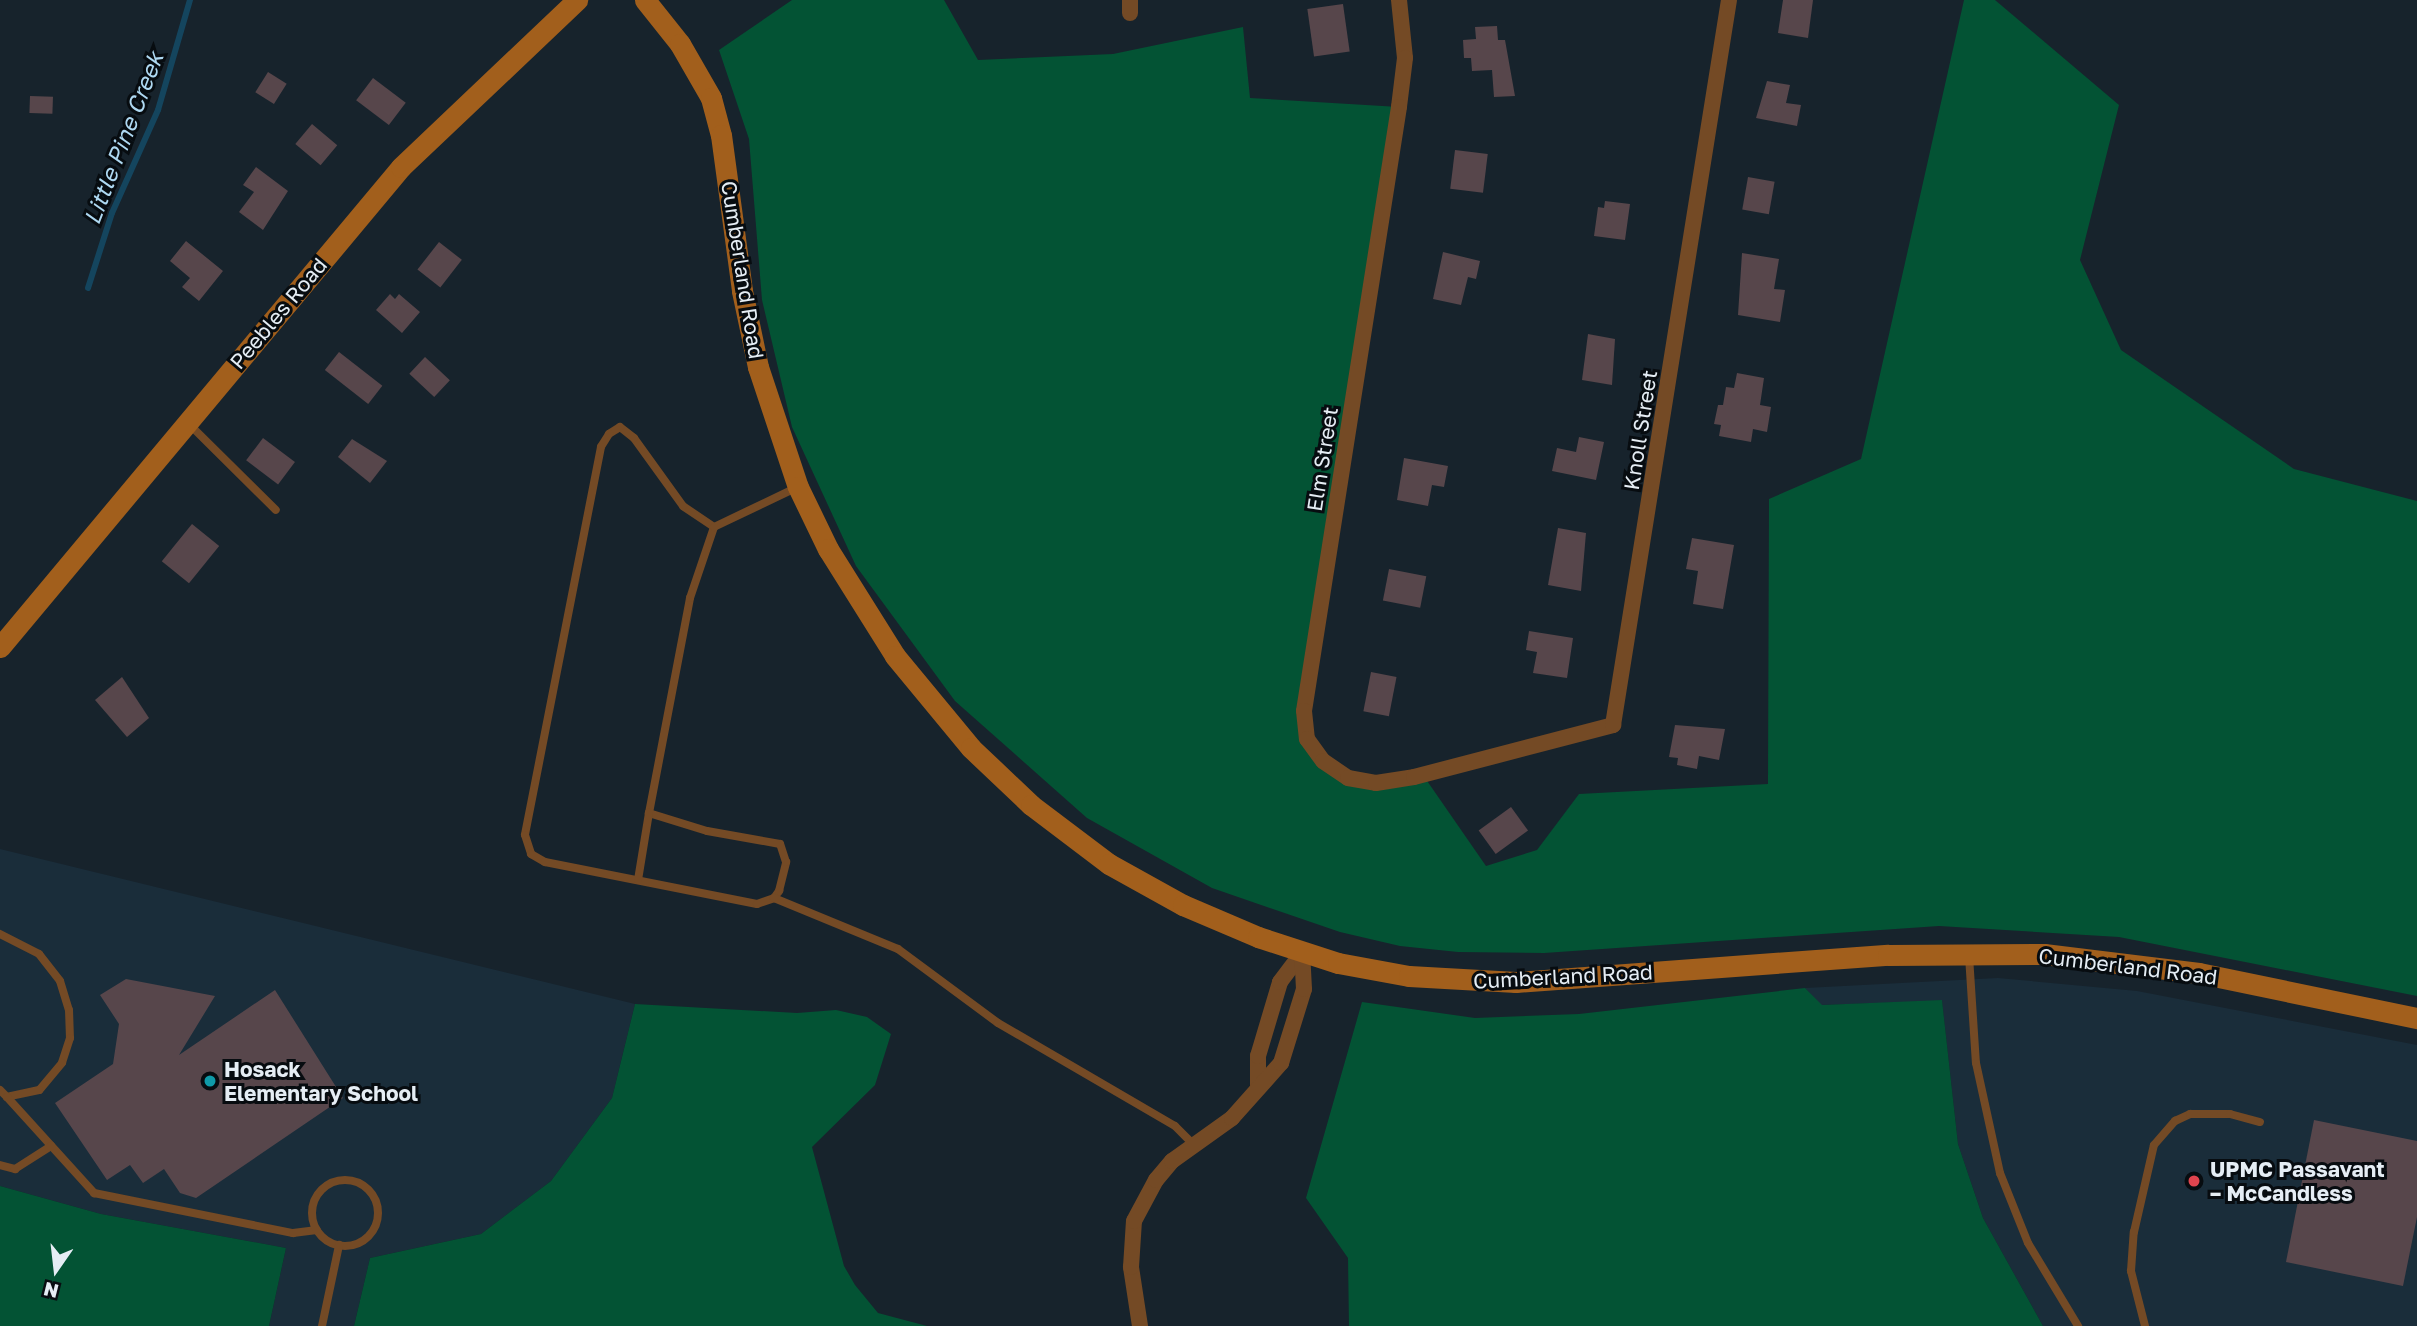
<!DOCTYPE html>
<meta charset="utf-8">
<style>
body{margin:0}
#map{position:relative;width:2417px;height:1326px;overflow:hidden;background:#17232c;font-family:"Golos Text",sans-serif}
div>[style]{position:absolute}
.built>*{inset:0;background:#1a2d3a}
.green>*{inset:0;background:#035334}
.stream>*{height:6px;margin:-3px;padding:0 3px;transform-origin:3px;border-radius:3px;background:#14455e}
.building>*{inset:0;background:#57464b;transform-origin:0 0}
.lane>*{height:8px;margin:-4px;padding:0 4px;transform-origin:4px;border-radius:4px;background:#744a25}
.lane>.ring{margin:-4px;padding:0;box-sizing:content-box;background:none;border:8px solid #744a25;border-radius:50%}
.street>*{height:16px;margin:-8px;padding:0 8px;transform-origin:8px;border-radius:8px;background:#744a25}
.secondary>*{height:21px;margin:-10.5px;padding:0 10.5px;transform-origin:10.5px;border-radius:10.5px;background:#a25f1c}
.dots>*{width:19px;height:19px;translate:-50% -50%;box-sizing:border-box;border:4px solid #070c10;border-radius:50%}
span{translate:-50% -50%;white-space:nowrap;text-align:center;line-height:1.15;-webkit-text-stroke:6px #070c10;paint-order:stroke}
.street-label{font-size:21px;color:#e5edf4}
.poi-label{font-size:21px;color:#e5edf4;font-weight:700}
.left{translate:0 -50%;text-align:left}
.water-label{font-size:23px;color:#aed8f1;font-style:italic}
.north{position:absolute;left:21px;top:1235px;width:70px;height:70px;-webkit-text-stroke:5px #070c10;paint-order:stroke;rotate:194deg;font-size:19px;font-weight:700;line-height:28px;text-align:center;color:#e5edf4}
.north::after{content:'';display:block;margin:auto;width:24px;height:32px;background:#e5edf4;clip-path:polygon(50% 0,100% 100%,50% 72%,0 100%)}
</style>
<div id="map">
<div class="built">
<div style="clip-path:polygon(0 849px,635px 1004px,612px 1098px,551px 1181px,481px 1234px,370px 1258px,354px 1326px,269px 1326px,286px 1248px,101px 1214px,0 1186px)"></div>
<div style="clip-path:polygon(1998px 978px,2137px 991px,2417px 1045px,2417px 1326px,2043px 1326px,1983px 1218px,1958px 1144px,1942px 1001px,1821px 1005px,1805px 988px)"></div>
</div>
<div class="green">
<div style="clip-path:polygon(792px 0,944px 0,978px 60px,1113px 54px,1243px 27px,1250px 98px,1399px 107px,1307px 739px,1348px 777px,1423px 775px,1486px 866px,1537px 850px,1579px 794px,1768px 784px,1769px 499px,1861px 459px,1964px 0,1995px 0,2119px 105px,2080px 260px,2121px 350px,2294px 469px,2417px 501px,2417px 996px,2119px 937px,1939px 926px,1544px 953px,1458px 952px,1400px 946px,1340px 932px,1212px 888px,1087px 818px,955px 701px,856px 566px,792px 427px,762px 300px,749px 139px,719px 50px)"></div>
<div style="clip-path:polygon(1805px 988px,1822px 1005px,1942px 1000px,1958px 1144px,1983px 1218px,2043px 1326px,1349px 1326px,1348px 1258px,1306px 1198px,1362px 1002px,1475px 1018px,1579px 1014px)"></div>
<div style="clip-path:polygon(635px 1004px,797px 1013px,836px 1010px,867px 1017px,891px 1034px,875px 1085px,812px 1147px,844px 1266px,855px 1285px,878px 1313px,927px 1326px,354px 1326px,370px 1258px,481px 1234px,551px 1181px,612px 1098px)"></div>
<div style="clip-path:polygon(0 1186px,101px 1214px,286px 1248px,269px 1326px,0 1326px)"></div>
</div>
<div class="stream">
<div style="left:88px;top:288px;width:79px;rotate:-72.3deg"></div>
<div style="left:112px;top:213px;width:113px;rotate:-65.9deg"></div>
<div style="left:158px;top:110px;width:115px;rotate:-73.8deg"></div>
</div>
<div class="building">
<div style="clip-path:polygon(1783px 0,1813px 0,1808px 38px,1778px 33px)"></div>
<div style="left:1343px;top:4px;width:48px;height:36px;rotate:82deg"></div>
<div style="clip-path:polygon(1497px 26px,1498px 40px,1505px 40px,1515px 96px,1494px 97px,1492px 70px,1472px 71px,1471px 58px,1464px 58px,1463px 40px,1476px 39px,1475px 27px)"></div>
<div style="left:268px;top:72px;width:22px;height:24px;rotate:32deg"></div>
<div style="left:373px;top:78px;width:41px;height:28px;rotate:37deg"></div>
<div style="clip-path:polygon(1767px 81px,1790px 85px,1786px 103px,1801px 105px,1797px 126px,1756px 118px)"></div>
<div style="left:30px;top:96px;width:23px;height:17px;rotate:2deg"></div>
<div style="left:312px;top:124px;width:33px;height:26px;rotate:40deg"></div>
<div style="left:1455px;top:150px;width:33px;height:39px;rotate:7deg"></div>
<div style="clip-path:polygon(256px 167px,288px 191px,263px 230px,239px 212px,254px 192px,243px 185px)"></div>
<div style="left:1748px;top:177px;width:27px;height:33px;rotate:10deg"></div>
<div style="clip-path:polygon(1605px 201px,1630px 204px,1625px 240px,1594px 236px,1598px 207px,1604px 208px)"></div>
<div style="clip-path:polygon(186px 241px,223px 271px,199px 301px,182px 287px,190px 278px,170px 261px)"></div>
<div style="left:439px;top:242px;width:29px;height:35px;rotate:38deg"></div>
<div style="clip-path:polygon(1443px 252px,1480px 261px,1476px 279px,1468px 277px,1461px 305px,1433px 299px)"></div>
<div style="clip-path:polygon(1742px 253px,1779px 259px,1774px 289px,1785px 290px,1780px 322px,1738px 315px)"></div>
<div style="clip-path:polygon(390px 294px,395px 299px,399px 294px,420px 312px,402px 333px,376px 310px)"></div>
<div style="clip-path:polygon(1588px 334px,1615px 339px,1612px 385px,1582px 380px)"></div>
<div style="left:339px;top:352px;width:55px;height:23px;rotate:38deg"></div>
<div style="left:425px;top:357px;width:34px;height:23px;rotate:43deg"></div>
<div style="clip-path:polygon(1737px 373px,1764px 378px,1760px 405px,1771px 407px,1767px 432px,1753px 429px,1751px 442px,1719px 436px,1721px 425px,1714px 424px,1718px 405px,1723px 405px,1726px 387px,1734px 388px)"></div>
<div style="clip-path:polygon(1579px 437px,1604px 442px,1596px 480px,1552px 471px,1557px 448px,1576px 452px)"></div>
<div style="left:263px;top:438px;width:40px;height:28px;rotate:37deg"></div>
<div style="clip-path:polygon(352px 439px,387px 461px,370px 483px,338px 457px)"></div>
<div style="clip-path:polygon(1404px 458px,1448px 466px,1444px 487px,1432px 485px,1428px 506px,1397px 500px)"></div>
<div style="left:192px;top:524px;width:35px;height:48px;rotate:39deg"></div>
<div style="clip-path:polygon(1558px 528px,1586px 533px,1581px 591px,1548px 585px)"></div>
<div style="clip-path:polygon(1692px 538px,1734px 545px,1723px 609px,1693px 604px,1698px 571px,1686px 569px)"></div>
<div style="left:1389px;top:569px;width:38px;height:32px;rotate:11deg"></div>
<div style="clip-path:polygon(1529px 631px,1573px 638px,1567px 678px,1533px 673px,1537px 652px,1526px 650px)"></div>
<div style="left:1371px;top:672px;width:26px;height:40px;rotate:11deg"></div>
<div style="clip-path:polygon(122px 677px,149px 718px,127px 737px,95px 700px)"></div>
<div style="clip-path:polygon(1675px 725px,1725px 729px,1719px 760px,1699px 756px,1697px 769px,1677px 765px,1678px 758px,1669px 757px)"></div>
<div style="left:1511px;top:807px;width:29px;height:40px;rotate:54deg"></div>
<div style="clip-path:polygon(126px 979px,215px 996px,179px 1055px,275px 990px,343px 1098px,196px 1198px,180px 1193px,164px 1169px,143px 1183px,130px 1165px,107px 1180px,55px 1103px,113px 1064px,119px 1024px,100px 995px)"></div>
<div style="clip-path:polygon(2314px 1120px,2417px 1141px,2417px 1217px,2403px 1286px,2286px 1262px)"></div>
</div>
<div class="lane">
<div style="left:189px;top:424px;width:122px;rotate:44.7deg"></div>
<div style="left:714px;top:527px;width:37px;rotate:-146deg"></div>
<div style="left:683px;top:506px;width:84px;rotate:-125.8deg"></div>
<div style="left:634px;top:438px;width:18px;rotate:-142deg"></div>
<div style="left:620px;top:427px;width:13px;rotate:148deg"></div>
<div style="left:609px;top:434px;width:15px;rotate:122deg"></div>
<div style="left:601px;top:447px;width:395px;rotate:101.1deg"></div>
<div style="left:525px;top:835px;width:20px;rotate:72deg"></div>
<div style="left:531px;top:854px;width:16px;rotate:30deg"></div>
<div style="left:545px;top:862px;width:216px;rotate:11.2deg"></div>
<div style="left:757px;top:904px;width:18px;rotate:-19deg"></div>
<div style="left:774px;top:898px;width:9px;rotate:-54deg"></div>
<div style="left:779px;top:891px;width:30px;rotate:-76deg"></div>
<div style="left:786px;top:862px;width:19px;rotate:-108deg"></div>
<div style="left:780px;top:844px;width:74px;rotate:-169.9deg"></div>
<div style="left:707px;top:831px;width:61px;rotate:-162.8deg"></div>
<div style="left:649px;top:813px;width:219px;rotate:-79.2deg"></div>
<div style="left:690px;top:598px;width:75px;rotate:-71.3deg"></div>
<div style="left:714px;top:527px;width:93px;rotate:-25.5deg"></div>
<div style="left:638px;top:880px;width:68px;rotate:-80.7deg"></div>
<div style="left:774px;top:898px;width:134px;rotate:22.4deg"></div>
<div style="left:898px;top:949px;width:124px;rotate:36.5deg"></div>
<div style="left:998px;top:1023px;width:205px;rotate:30.2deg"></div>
<div style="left:1175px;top:1126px;width:27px;rotate:45deg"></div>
<div style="left:0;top:934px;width:44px;rotate:27.1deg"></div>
<div style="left:39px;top:954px;width:34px;rotate:52deg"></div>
<div style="left:60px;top:981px;width:30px;rotate:73deg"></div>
<div style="left:69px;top:1010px;width:28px;rotate:88deg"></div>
<div style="left:70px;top:1038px;width:26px;rotate:108deg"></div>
<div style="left:62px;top:1063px;width:35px;rotate:130deg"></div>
<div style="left:39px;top:1090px;width:33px;rotate:168deg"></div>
<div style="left:7px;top:1097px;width:10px;rotate:-135deg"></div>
<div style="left:1969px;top:956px;width:107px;rotate:86.3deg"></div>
<div style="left:1976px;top:1063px;width:113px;rotate:77.7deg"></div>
<div style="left:2000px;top:1173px;width:75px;rotate:68.2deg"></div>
<div style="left:2028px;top:1243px;width:97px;rotate:58.9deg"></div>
<div style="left:7px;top:1097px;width:130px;rotate:47.8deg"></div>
<div style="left:94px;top:1193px;width:203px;rotate:11.4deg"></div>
<div style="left:293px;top:1233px;width:24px;rotate:-7deg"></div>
<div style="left:0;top:1165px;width:16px;rotate:15deg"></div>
<div style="left:15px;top:1169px;width:43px;rotate:-32.6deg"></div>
<div class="ring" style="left:312px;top:1180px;width:58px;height:58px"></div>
<div style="left:322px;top:1326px;width:83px;rotate:-78.1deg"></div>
<div style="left:2145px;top:1326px;width:57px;rotate:-104.3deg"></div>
<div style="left:2131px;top:1271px;width:39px;rotate:-86deg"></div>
<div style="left:2134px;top:1232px;width:89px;rotate:-77.1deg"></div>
<div style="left:2154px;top:1145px;width:32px;rotate:-49deg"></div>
<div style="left:2175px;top:1121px;width:17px;rotate:-25deg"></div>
<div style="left:2190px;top:1114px;width:40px"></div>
<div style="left:2230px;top:1114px;width:31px;rotate:15deg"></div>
</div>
<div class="street">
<div style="left:1399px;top:0;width:58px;rotate:84.1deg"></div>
<div style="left:1405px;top:58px;width:49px;rotate:97deg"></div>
<div style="left:1399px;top:107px;width:611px;rotate:98.94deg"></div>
<div style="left:1304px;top:711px;width:28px;rotate:84deg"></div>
<div style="left:1307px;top:739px;width:27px;rotate:54deg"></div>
<div style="left:1323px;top:761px;width:30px;rotate:34deg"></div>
<div style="left:1348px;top:778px;width:28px;rotate:10deg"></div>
<div style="left:1376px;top:783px;width:38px;rotate:-9deg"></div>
<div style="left:1414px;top:777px;width:206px;rotate:-14.6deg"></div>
<div style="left:1613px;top:725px;width:734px;rotate:-80.91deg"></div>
<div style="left:1130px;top:13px;width:13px;rotate:-90deg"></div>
<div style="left:1258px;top:1085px;width:29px;rotate:-90deg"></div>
<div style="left:1258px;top:1056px;width:77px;rotate:-73.4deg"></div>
<div style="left:1280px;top:982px;width:36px;rotate:-53deg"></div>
<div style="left:1140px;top:1326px;width:60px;rotate:-98.7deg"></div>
<div style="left:1131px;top:1267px;width:46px;rotate:-86.3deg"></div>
<div style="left:1134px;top:1221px;width:47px;rotate:-61.8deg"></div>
<div style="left:1156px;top:1180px;width:25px;rotate:-50deg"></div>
<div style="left:1172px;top:1161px;width:74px;rotate:-35.6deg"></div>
<div style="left:1232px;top:1118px;width:74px;rotate:-48.3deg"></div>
<div style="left:1281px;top:1063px;width:77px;rotate:-72.7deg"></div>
<div style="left:1304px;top:989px;width:36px;rotate:-93deg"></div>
</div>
<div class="secondary">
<div style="left:645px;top:0;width:56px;rotate:51.5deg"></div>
<div style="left:680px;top:44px;width:62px;rotate:60.1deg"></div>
<div style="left:711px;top:98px;width:38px;rotate:75deg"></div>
<div style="left:721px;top:135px;width:157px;rotate:82.3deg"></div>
<div style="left:742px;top:291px;width:78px;rotate:78.1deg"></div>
<div style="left:758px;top:367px;width:126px;rotate:71.6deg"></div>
<div style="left:798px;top:487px;width:69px;rotate:64.2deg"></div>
<div style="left:828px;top:549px;width:126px;rotate:57.9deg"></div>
<div style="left:895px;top:656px;width:119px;rotate:50.4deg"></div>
<div style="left:971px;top:748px;width:83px;rotate:43.5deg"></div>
<div style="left:1031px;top:805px;width:98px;rotate:37.1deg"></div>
<div style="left:1109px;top:864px;width:85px;rotate:29deg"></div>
<div style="left:1183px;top:905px;width:82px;rotate:23.1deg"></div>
<div style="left:1258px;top:937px;width:84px;rotate:18deg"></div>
<div style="left:1338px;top:963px;width:72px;rotate:10.4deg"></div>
<div style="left:1409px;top:976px;width:107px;rotate:3.2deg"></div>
<div style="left:1516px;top:982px;width:373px;rotate:-4.2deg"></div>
<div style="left:1888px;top:955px;width:156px;rotate:-0.4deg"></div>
<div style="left:2044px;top:954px;width:156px;rotate:7deg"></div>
<div style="left:2199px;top:973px;width:223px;rotate:11.7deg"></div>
<div style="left:0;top:647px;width:625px;rotate:-50.12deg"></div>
<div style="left:401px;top:167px;width:243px;rotate:-43.5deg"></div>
</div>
<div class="dots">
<div style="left:210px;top:1081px;background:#0f9aa8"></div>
<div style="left:2194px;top:1181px;background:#e0444e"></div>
</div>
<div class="street-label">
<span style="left:743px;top:270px;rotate:81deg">Cumberland Road</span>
<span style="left:278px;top:313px;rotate:-50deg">Peebles Road</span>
<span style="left:1640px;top:430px;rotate:-81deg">Knoll Street</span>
<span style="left:1322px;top:459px;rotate:-81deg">Elm Street</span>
<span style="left:2128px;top:966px;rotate:7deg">Cumberland Road</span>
<span style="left:1563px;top:976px;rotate:-3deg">Cumberland Road</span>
</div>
<div class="poi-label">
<span class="left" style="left:224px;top:1081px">Hosack<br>Elementary School</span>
<span class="left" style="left:2210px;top:1181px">UPMC Passavant<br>– McCandless</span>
</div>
<div class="water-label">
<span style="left:123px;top:138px;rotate:-69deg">Little Pine Creek</span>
</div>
<div class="north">N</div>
</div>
